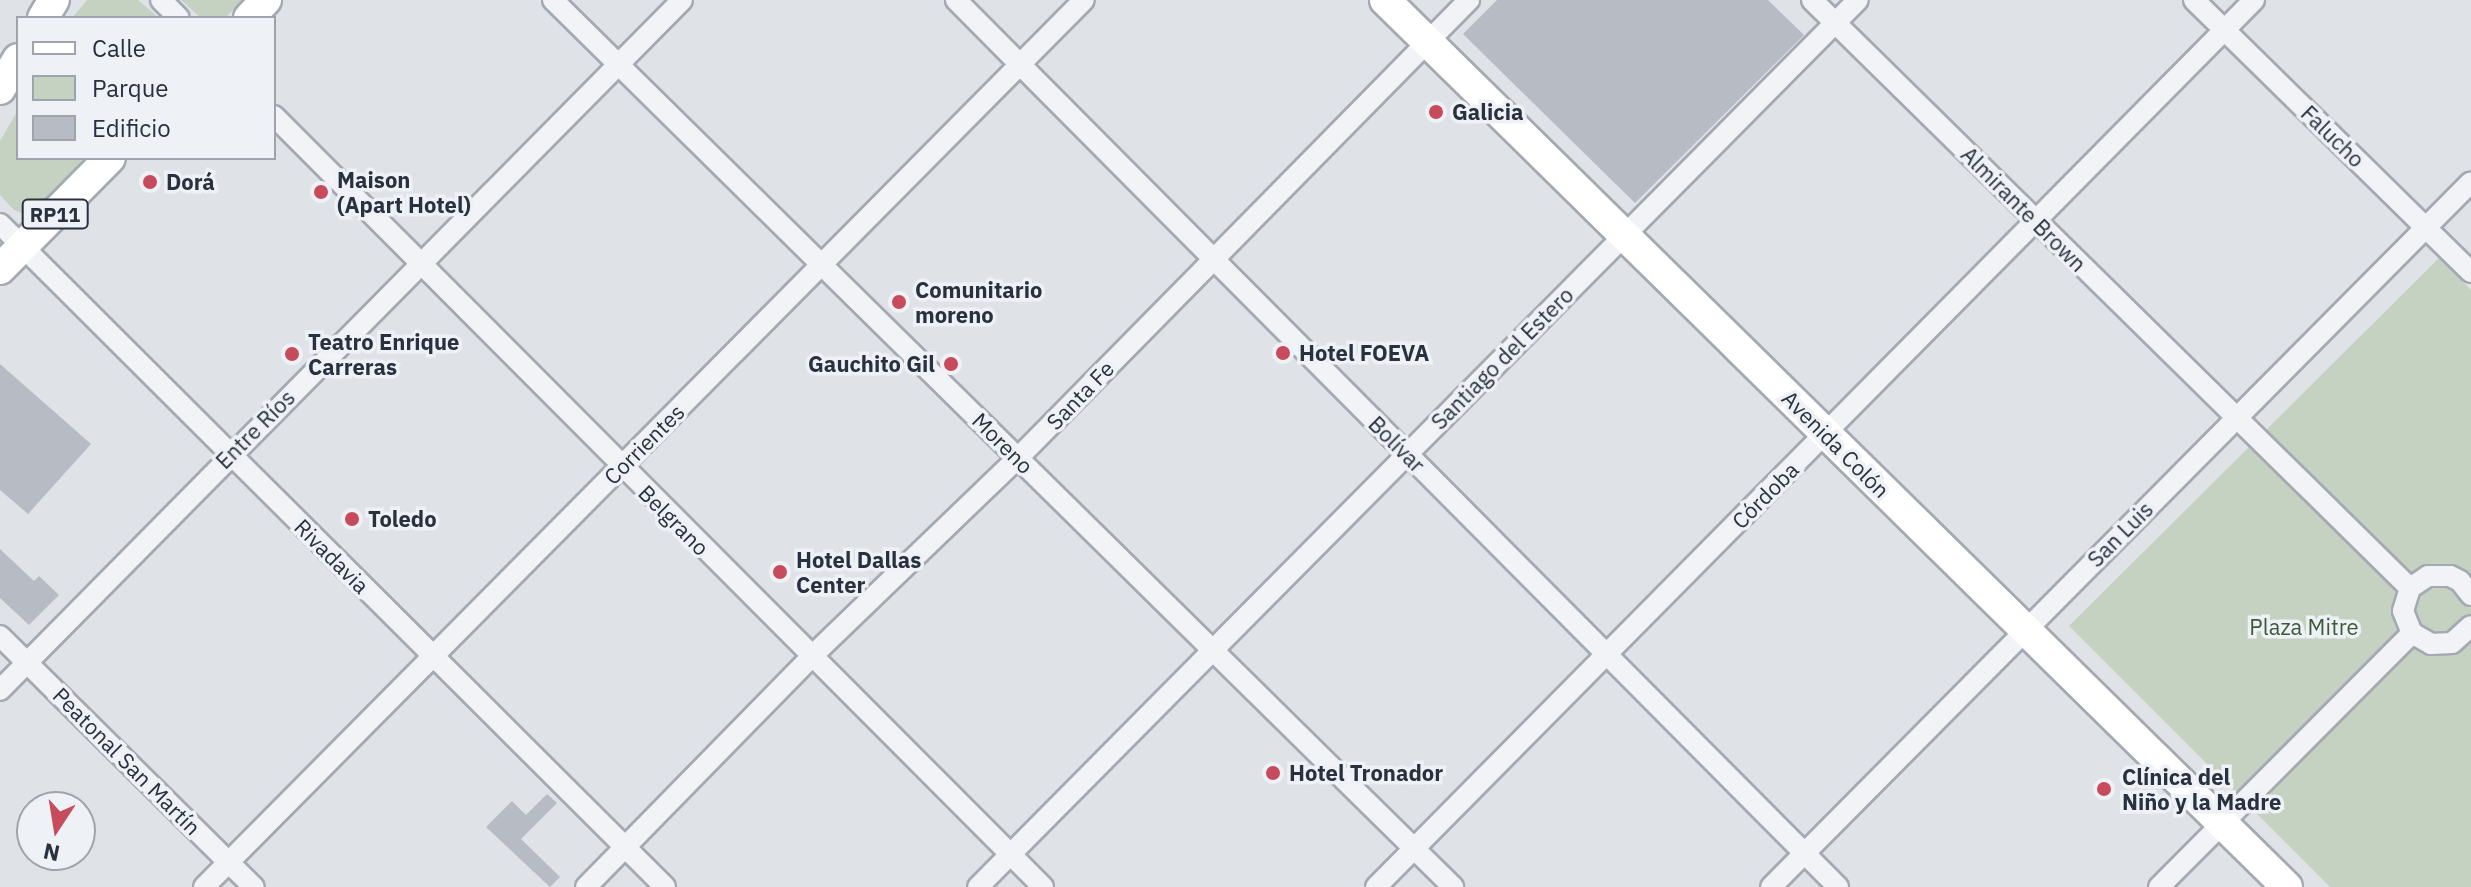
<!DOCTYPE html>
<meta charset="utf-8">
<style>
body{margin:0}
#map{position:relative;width:2471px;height:887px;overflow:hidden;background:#dfe2e7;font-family:"IBM Plex Sans",sans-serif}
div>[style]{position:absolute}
.green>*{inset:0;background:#c5d1c1}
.building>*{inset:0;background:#b7bbc4}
.roads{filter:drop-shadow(2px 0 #a5a9b1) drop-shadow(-2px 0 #a5a9b1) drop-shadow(0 2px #a5a9b1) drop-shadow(0 -2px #a5a9b1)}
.street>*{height:20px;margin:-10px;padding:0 10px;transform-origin:10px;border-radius:10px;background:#f2f3f6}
.primary>*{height:30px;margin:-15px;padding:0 15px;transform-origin:15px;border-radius:15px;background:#fff}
.dots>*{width:22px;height:22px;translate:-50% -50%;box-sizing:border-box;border:4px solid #eef1f5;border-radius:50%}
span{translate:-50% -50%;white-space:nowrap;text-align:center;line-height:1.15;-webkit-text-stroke:7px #eef1f5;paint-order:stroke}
.shield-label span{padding:2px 6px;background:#eef1f5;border:2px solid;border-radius:6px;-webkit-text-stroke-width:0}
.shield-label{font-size:20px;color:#29303e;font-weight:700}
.poi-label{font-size:22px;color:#29303e;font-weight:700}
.left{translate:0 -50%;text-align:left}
.right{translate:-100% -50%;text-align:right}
.street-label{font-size:22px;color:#29303e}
.park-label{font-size:22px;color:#3d5837}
.legend{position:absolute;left:16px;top:16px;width:260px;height:144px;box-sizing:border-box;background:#eef1f5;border:2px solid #9fa4ac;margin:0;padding:10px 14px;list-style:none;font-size:24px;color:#29303e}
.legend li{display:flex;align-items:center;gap:16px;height:40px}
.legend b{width:40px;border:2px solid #9fa4ac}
.north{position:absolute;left:16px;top:791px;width:80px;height:80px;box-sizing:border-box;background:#eef1f5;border:2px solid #9fa4ac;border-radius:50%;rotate:192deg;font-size:22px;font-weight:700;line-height:32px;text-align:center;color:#29303e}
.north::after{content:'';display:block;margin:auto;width:28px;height:36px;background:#c64b5c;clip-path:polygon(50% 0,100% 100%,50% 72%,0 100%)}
</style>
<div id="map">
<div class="green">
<div style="clip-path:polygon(87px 0,138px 0,159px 18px,72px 18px)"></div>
<div style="clip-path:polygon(181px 0,243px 0,225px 18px,201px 18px)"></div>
<div style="clip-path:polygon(18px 110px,18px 158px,88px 158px,38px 209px,27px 215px,14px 210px,0 195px,0 141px)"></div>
<div style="clip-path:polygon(2439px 258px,2471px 290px,2471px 887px,2330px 887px,2069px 626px)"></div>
</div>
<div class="building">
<div style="clip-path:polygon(1497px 0,1768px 0,1804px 35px,1635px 203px,1463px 34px)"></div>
<div style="clip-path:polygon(0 364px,91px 444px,28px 514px,0 490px)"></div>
<div style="clip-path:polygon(0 549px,34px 581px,39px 576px,59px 595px,29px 625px,0 598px)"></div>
<div style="clip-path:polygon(547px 794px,557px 803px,521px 839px,560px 877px,550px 887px,486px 827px,512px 801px,526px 815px)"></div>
</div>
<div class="roads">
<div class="street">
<div style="left:161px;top:0;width:25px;rotate:45deg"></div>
<div style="left:553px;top:0;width:1264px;rotate:44.58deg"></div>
<div style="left:956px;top:0;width:1251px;rotate:45.16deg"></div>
<div style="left:1812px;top:0;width:839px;rotate:44.52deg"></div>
<div style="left:2194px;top:0;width:388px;rotate:44.5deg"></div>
<div style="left:274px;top:116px;width:1089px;rotate:45.07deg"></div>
<div style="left:0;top:224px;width:939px;rotate:44.91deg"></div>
<div style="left:2471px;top:595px;width:18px;rotate:-128deg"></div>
<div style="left:2460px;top:581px;width:11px;rotate:-153deg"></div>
<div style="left:2450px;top:576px;width:22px;rotate:180deg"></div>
<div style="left:2428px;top:576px;width:22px;rotate:146deg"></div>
<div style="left:2410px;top:588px;width:24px;rotate:107deg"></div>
<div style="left:2403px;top:611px;width:24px;rotate:68deg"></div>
<div style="left:2412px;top:633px;width:22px;rotate:30deg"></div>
<div style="left:2431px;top:644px;width:21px;rotate:-3deg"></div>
<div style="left:2452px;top:643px;width:25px;rotate:-42deg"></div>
<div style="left:0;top:636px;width:357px;rotate:44.7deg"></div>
<div style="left:0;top:690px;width:970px;rotate:-45.33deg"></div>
<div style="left:204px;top:887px;width:1249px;rotate:-45.23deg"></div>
<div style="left:586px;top:887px;width:322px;rotate:-45.6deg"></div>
<div style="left:811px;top:657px;width:287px;rotate:-43.9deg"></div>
<div style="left:1018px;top:458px;width:643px;rotate:-45.44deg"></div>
<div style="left:978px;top:887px;width:1249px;rotate:-45.23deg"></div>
<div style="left:1376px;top:887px;width:1248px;rotate:-45.29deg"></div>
<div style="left:1771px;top:887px;width:993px;rotate:-45.2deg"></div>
<div style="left:2159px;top:887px;width:359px;rotate:-45.1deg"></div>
</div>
<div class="primary">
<div style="left:1385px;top:0;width:1265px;rotate:44.52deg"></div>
<div style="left:43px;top:18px;width:21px;rotate:-59deg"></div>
<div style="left:249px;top:18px;width:25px;rotate:-47deg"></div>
<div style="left:0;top:89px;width:35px;rotate:-59deg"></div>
<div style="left:0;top:269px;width:156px;rotate:-45.3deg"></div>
</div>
</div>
<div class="dots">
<div style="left:1436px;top:112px;background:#c64b5c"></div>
<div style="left:150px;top:182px;background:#c64b5c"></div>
<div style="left:321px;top:192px;background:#c64b5c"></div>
<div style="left:899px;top:302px;background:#c64b5c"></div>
<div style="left:1283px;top:353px;background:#c64b5c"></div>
<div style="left:292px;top:354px;background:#c64b5c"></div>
<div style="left:951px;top:364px;background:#c64b5c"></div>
<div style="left:352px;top:519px;background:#c64b5c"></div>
<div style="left:780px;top:572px;background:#c64b5c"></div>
<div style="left:1273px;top:773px;background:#c64b5c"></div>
<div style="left:2104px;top:789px;background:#c64b5c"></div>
</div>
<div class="shield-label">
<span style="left:55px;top:214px">RP11</span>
</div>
<div class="poi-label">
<span class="left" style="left:1452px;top:112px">Galicia</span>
<span class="left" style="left:337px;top:192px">Maison<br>(Apart Hotel)</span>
<span class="left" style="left:166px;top:182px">Dorá</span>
<span class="left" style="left:915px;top:302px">Comunitario<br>moreno</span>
<span class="left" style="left:308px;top:354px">Teatro Enrique<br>Carreras</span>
<span class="left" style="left:1299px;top:353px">Hotel FOEVA</span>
<span class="right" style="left:935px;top:364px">Gauchito Gil</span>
<span class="left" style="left:368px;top:519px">Toledo</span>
<span class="left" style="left:796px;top:572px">Hotel Dallas<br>Center</span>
<span class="left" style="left:1289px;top:773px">Hotel Tronador</span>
<span class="left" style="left:2122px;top:789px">Clínica del<br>Niño y la Madre</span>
</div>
<div class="street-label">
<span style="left:2333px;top:136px;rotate:44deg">Falucho</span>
<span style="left:2024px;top:209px;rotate:45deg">Almirante Brown</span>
<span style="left:1502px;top:358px;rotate:-45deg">Santiago del Estero</span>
<span style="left:1080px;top:395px;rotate:-46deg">Santa Fe</span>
<span style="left:255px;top:429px;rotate:-45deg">Entre Ríos</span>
<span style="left:1003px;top:443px;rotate:45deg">Moreno</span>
<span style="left:644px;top:444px;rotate:-45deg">Corrientes</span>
<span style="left:1397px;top:444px;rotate:45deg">Bolívar</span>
<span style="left:1836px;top:444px;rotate:45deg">Avenida Colón</span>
<span style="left:1765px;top:495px;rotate:-45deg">Córdoba</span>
<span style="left:674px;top:520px;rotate:45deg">Belgrano</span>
<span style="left:2120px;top:534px;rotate:-45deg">San Luis</span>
<span style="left:332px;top:556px;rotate:45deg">Rivadavia</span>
<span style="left:127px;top:761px;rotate:45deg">Peatonal San Martín</span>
</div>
<div class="park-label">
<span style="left:2304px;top:627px">Plaza Mitre</span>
</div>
<ul class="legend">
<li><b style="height:10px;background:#fff"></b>Calle</li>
<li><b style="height:22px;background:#c5d1c1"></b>Parque</li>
<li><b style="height:22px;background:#b7bbc4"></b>Edificio</li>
</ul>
<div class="north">N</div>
</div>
